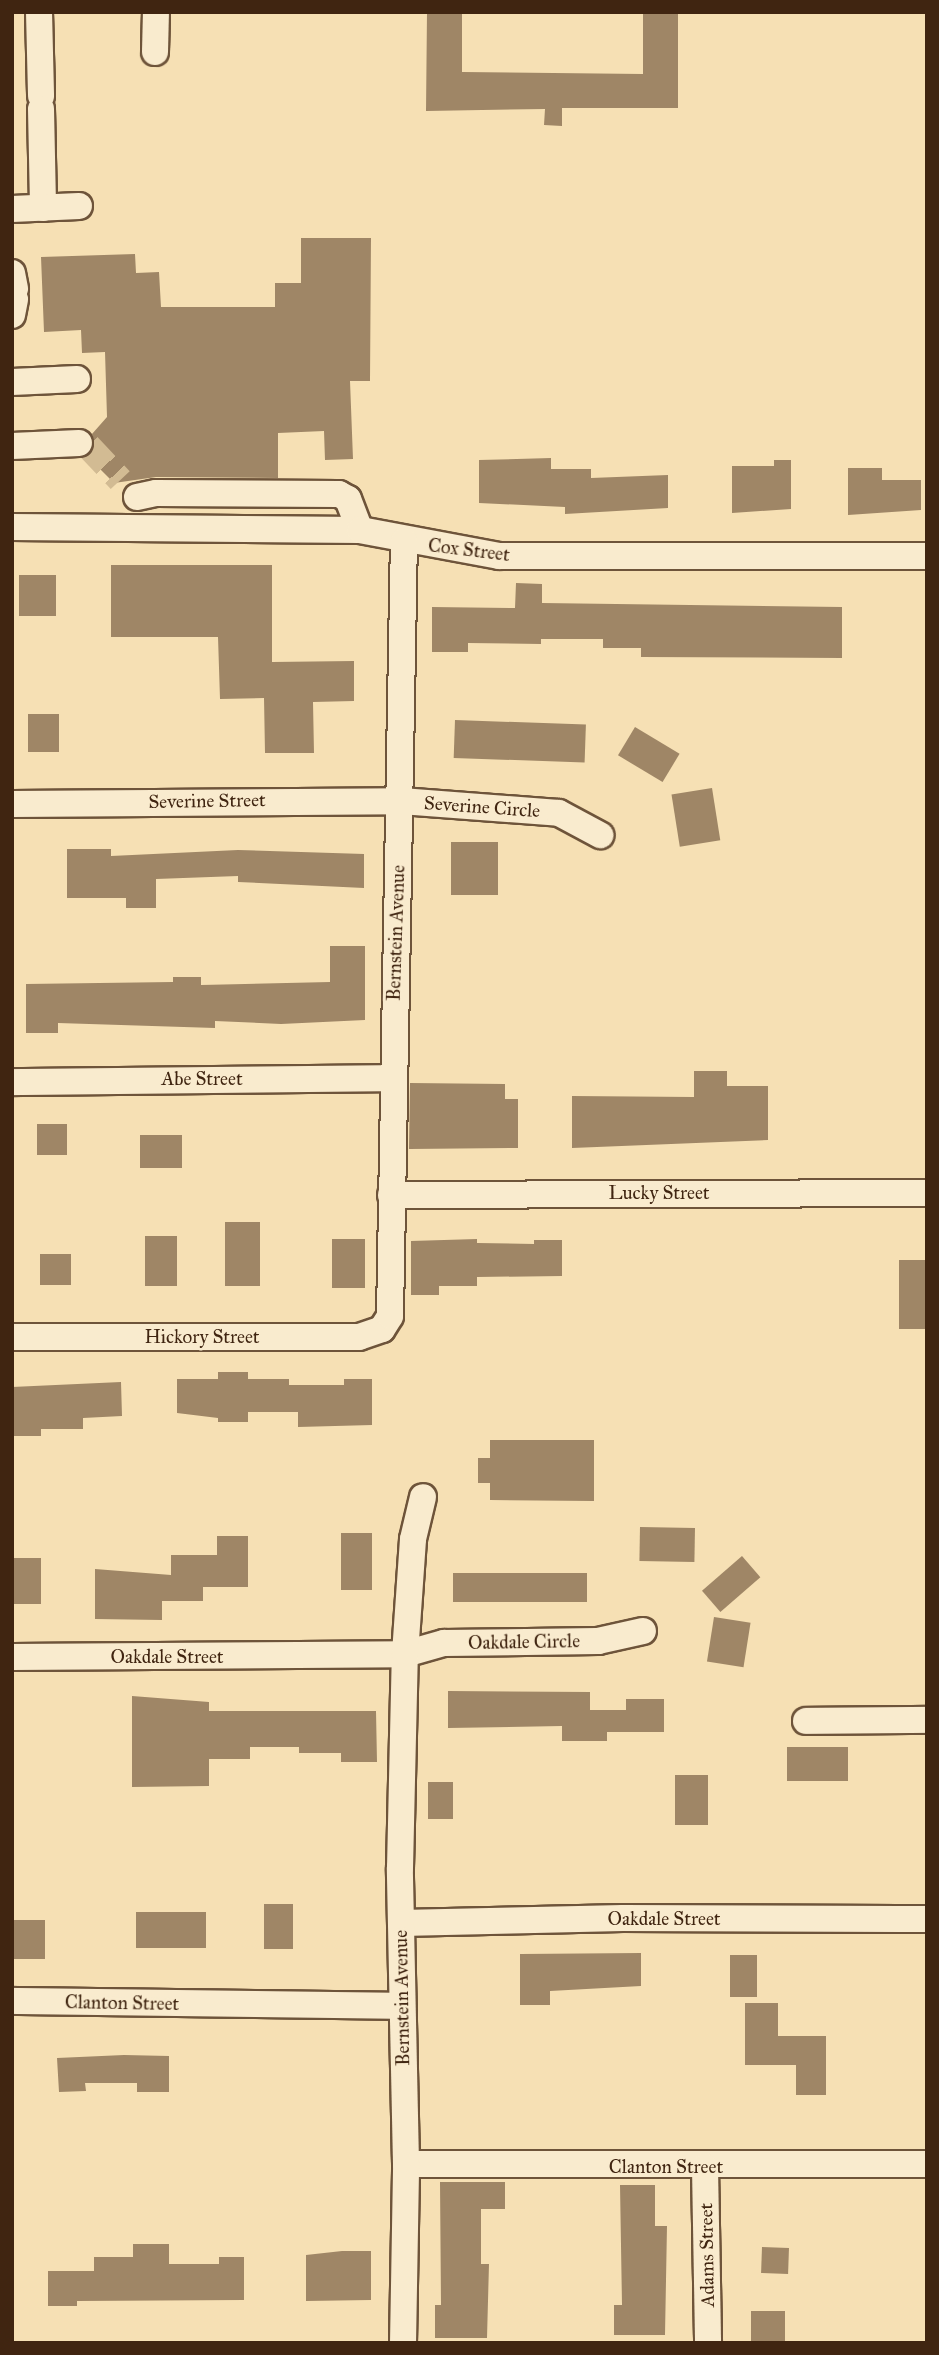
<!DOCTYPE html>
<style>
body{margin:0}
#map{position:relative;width:939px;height:2355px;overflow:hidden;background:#f6e0b4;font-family:"IM FELL Great Primer",serif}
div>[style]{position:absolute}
.building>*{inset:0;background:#9f8666;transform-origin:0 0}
.minor-tunnel>*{height:26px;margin-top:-13px;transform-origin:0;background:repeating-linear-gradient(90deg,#d2bb93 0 26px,transparent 0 39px)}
.roads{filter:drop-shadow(2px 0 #6e543a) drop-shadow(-2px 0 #6e543a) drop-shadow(0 2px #6e543a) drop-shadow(0 -2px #6e543a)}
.minor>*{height:26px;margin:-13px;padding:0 13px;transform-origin:13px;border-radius:13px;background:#f9ebce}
span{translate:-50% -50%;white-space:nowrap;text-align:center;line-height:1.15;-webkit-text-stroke:5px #f9ebce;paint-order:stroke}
.street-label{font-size:19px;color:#402511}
.frame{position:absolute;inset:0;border:14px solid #402511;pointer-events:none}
</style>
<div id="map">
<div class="building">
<div style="clip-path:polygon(427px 12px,462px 12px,462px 72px,643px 74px,643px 12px,678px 12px,678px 108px,562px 108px,562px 126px,544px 125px,545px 109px,426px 111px)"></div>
<div style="clip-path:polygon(301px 238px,371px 238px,370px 381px,350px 381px,353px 459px,325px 460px,324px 431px,278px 433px,278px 478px,156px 477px,114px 483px,87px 456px,95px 443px,92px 434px,107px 417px,105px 352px,82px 353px,81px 330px,44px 332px,41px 257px,135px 254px,136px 273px,159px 272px,161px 307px,275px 307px,275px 283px,301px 283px)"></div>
<div style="clip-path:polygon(551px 458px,551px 469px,591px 469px,591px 478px,668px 475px,668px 508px,565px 514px,565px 507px,479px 503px,479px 460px)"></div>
<div style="clip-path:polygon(774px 460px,791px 460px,791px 509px,732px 513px,732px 466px,774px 466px)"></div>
<div style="clip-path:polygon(848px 468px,882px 468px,882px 480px,921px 480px,921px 510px,848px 515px)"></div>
<div style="clip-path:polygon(111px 565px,272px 565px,272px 662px,354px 661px,354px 701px,313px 702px,314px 753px,265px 753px,264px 698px,220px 699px,218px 637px,111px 637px)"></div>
<div style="left:19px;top:575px;width:37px;height:41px"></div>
<div style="clip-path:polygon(516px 583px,542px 584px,542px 603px,842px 607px,842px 658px,641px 657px,641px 648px,603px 648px,603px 639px,541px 639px,541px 644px,468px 643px,468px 652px,432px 652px,432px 607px,515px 608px)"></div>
<div style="left:28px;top:714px;width:31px;height:38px"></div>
<div style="left:455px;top:720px;width:131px;height:38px;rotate:2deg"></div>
<div style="left:635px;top:727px;width:52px;height:33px;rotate:31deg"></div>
<div style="left:712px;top:788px;width:53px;height:41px;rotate:81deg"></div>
<div style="left:451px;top:842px;width:47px;height:53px"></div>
<div style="clip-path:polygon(67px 849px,111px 849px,111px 856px,238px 850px,364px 854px,364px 888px,238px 882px,238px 876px,156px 879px,156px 908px,126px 908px,126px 898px,67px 898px)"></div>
<div style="clip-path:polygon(330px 946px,365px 946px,365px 1020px,281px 1024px,215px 1021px,215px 1028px,58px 1023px,58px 1033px,26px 1033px,26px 984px,173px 982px,173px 977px,201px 977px,201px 985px,330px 982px)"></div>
<div style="clip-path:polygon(694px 1071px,727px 1071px,727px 1086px,768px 1086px,768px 1140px,572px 1148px,572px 1096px,694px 1097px)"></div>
<div style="clip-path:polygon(410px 1083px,505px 1084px,505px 1099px,518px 1099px,518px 1148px,409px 1149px)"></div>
<div style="left:37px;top:1124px;width:30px;height:31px"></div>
<div style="left:140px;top:1135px;width:42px;height:33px"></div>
<div style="left:225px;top:1222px;width:35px;height:64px"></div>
<div style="left:145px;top:1236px;width:32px;height:50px"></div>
<div style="left:332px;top:1239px;width:33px;height:49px"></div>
<div style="clip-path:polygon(477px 1239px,477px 1243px,534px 1244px,534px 1240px,562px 1240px,562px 1276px,477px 1277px,477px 1286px,439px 1286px,439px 1295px,411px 1295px,411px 1241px)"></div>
<div style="left:40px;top:1254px;width:31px;height:31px"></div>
<div style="left:899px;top:1260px;width:28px;height:69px"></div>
<div style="clip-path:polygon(218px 1372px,248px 1372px,248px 1379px,289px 1379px,289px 1385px,344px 1385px,344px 1379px,372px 1379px,372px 1425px,298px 1427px,298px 1412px,248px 1412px,248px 1422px,218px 1422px,218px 1418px,177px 1413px,177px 1379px,218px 1379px)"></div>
<div style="clip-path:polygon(121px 1382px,122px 1416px,83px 1418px,83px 1429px,41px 1429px,41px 1436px,12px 1436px,12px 1387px)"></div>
<div style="clip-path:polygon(490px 1440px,594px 1440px,594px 1501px,490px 1500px,490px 1483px,478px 1483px,478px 1458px,490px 1458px)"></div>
<div style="left:640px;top:1527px;width:55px;height:34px;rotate:1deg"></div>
<div style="left:341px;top:1533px;width:31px;height:57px"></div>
<div style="clip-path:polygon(217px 1536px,248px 1536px,248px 1587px,203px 1587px,203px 1601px,162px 1601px,162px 1620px,95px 1619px,95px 1569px,171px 1575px,171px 1555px,217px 1555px)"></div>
<div style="left:742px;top:1556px;width:28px;height:53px;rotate:49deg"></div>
<div style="left:13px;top:1558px;width:28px;height:46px"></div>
<div style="left:453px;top:1573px;width:134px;height:29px"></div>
<div style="left:714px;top:1617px;width:37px;height:45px;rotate:9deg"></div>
<div style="clip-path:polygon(448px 1691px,590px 1692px,590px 1710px,626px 1710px,626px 1699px,664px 1699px,664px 1732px,607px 1732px,607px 1741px,562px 1741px,562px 1726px,448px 1728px)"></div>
<div style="clip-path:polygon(132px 1696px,209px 1702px,209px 1711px,376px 1711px,377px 1762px,341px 1762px,341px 1753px,299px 1753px,299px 1747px,250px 1747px,250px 1759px,209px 1759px,209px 1786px,132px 1787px)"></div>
<div style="left:848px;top:1747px;width:34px;height:61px;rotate:90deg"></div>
<div style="left:675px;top:1775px;width:33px;height:50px"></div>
<div style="left:428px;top:1782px;width:25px;height:37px"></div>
<div style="left:264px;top:1904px;width:29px;height:45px"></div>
<div style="left:206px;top:1912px;width:36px;height:70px;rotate:90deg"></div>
<div style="left:12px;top:1920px;width:33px;height:39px"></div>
<div style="clip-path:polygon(641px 1953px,641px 1986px,550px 1991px,550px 2005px,520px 2005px,520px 1954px)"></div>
<div style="left:730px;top:1955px;width:27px;height:42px"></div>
<div style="clip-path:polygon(745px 2003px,778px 2003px,778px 2036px,826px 2036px,826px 2095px,796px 2095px,796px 2065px,745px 2065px)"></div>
<div style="clip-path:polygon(124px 2055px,169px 2056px,169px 2092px,137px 2092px,137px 2083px,85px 2083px,86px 2091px,59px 2092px,57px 2058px)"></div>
<div style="clip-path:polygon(440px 2182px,505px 2182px,505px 2209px,481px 2209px,481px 2264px,489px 2264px,487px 2338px,435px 2338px,435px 2305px,441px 2305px)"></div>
<div style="clip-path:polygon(620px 2185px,655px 2185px,655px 2226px,667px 2226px,665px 2335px,614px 2335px,614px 2305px,622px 2305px)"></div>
<div style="clip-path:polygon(133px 2244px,169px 2244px,169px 2264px,219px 2264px,219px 2257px,244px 2257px,244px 2300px,77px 2301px,77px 2306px,48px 2306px,48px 2271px,94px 2271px,94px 2257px,133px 2257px)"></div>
<div style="left:762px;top:2247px;width:27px;height:26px;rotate:2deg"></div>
<div style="clip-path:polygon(342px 2251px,371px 2251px,371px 2300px,306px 2301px,306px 2255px)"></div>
<div style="left:751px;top:2311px;width:34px;height:32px"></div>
</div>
<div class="minor-tunnel">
<div style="left:79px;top:443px;width:9px;rotate:18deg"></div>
<div style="left:88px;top:446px;width:47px;rotate:46.7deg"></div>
</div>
<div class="roads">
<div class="minor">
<div style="left:39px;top:12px;width:84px;rotate:88.6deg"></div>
<div style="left:155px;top:52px;width:40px;rotate:-88.6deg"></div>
<div style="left:41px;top:109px;width:99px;rotate:88.8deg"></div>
<div style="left:12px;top:209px;width:67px;rotate:-2.6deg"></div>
<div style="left:12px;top:273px;width:16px;rotate:79deg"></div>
<div style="left:12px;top:315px;width:16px;rotate:-79deg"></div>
<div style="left:12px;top:382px;width:65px;rotate:-2.6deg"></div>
<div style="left:12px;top:446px;width:67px;rotate:-2.6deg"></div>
<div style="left:137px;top:497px;width:19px;rotate:-12deg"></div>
<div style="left:156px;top:493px;width:183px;rotate:0.3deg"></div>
<div style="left:339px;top:494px;width:10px;rotate:29deg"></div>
<div style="left:348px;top:499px;width:33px;rotate:69deg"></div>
<div style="left:12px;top:527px;width:348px;rotate:0.5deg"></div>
<div style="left:360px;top:530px;width:141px;rotate:10.6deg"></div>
<div style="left:499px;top:556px;width:428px"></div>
<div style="left:12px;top:804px;width:389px;rotate:-0.4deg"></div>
<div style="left:401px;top:801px;width:158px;rotate:4.3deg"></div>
<div style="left:559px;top:813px;width:47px;rotate:28.2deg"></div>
<div style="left:12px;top:1082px;width:379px;rotate:-0.6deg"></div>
<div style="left:391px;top:1195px;width:536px;rotate:-0.21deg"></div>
<div style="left:12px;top:1337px;width:347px"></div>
<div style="left:359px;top:1337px;width:24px;rotate:-19deg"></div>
<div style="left:382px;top:1329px;width:15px;rotate:-58deg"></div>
<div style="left:390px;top:1316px;width:775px;rotate:-88.97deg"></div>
<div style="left:12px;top:1657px;width:393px;rotate:-0.4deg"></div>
<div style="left:405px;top:1654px;width:41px;rotate:-15.8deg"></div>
<div style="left:444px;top:1643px;width:154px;rotate:-0.7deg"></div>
<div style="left:598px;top:1641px;width:46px;rotate:-12.5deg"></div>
<div style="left:806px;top:1721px;width:121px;rotate:-0.5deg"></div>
<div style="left:401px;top:1923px;width:222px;rotate:-1.3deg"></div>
<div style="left:623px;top:1918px;width:304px;rotate:0.2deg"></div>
<div style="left:12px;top:2001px;width:388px;rotate:0.7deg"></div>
<div style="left:406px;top:2164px;width:521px"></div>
<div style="left:705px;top:2167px;width:176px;rotate:89deg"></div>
<div style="left:403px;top:2343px;width:179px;rotate:-89deg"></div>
<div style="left:406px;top:2164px;width:296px;rotate:-91.2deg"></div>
<div style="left:400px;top:1868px;width:214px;rotate:-88.7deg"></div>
<div style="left:405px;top:1654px;width:115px;rotate:-86deg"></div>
<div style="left:413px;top:1539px;width:43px;rotate:-76.6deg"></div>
</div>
</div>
<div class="street-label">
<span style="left:469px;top:550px;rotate:7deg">Cox Street</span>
<span style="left:207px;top:801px;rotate:-1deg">Severine Street</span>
<span style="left:482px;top:807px;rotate:4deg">Severine Circle</span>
<span style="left:396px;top:933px;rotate:-88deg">Bernstein Avenue</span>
<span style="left:202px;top:1079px">Abe Street</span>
<span style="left:659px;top:1193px">Lucky Street</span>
<span style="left:202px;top:1337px">Hickory Street</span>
<span style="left:524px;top:1642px;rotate:-1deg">Oakdale Circle</span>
<span style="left:167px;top:1657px">Oakdale Street</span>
<span style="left:664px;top:1919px">Oakdale Street</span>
<span style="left:402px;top:1998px;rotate:-91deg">Bernstein Avenue</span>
<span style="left:122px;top:2003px;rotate:1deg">Clanton Street</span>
<span style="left:666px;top:2167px">Clanton Street</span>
<span style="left:707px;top:2255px;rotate:-91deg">Adams Street</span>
</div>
<div class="frame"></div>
</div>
